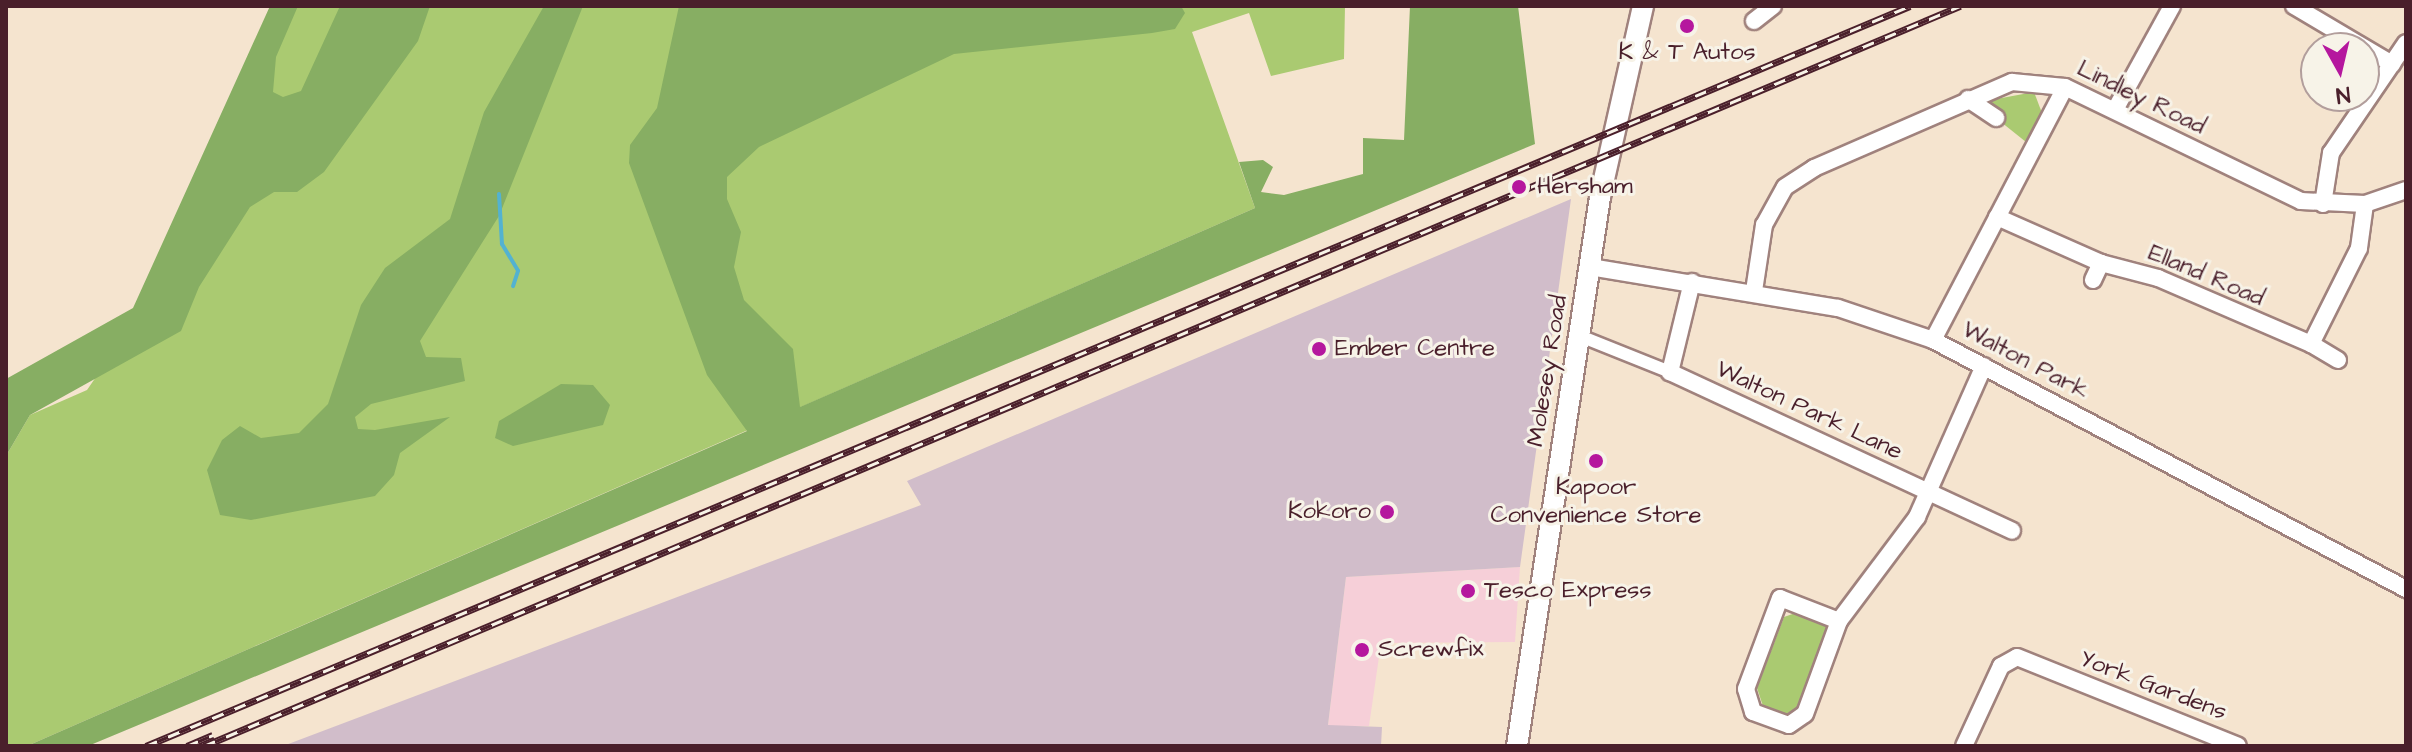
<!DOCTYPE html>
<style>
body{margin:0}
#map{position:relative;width:2412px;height:752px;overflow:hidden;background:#f5e4cf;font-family:"Architects Daughter",sans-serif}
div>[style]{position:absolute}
.built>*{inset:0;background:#f6cfd8}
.industrial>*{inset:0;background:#d1bdca}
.green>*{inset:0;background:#aaca71}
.forest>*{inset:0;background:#87ae63}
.stream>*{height:4px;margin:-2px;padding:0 2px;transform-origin:2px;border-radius:2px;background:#53b2d1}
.roads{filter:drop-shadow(2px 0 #a0827d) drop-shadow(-2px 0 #a0827d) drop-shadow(0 2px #a0827d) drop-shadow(0 -2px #a0827d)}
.pedestrian>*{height:12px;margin:-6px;padding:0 6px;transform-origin:6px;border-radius:6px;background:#fff}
.minor>*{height:16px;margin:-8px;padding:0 8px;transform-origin:8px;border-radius:8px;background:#fff}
.tertiary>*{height:20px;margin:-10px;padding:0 10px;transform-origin:10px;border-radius:10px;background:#fff}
.rail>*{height:7px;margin-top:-3.5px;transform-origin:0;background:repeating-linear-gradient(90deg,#f7f3e8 0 12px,#4a1f2b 0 24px);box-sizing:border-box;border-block:2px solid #4a1f2b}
.dots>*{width:22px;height:22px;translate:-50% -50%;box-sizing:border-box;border:4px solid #f7f3e8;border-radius:50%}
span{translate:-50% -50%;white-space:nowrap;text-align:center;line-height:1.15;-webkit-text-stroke:6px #f7f3e8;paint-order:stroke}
.poi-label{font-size:24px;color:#4a1f2b}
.left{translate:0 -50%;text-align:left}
.right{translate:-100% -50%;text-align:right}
.street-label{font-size:24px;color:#4a1f2b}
.frame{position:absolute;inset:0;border:8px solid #4a1f2b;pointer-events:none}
.north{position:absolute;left:2300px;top:32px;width:80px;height:80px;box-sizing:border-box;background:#f7f3e8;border:2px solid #b29e9c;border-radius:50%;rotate:172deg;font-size:22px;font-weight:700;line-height:32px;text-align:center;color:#4a1f2b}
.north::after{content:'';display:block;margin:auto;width:28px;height:36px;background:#b5179e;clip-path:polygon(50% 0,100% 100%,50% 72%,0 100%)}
</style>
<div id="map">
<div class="built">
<div style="clip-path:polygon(1520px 567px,1515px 642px,1381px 643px,1369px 726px,1328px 726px,1346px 577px)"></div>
</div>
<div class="industrial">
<div style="clip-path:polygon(1571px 199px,1520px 567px,1346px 577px,1328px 725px,1382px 727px,1381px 746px,283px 746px,921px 505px,907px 481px)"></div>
</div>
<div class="green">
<div style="clip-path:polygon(288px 6px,1345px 6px,1344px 59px,1271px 76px,1249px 13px,1192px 32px,1255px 208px,27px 746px,6px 746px,6px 456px,30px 415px,87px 390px,125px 335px)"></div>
<div style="clip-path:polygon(2034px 92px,2042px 113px,2026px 142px,1996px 118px,1991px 100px)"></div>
<div style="clip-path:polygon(1801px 611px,1831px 625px,1804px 707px,1785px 714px,1763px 706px,1757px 688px,1784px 617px)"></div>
</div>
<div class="forest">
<div style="clip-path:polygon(270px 6px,298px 6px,276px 57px,273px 92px,283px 97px,301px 91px,340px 6px,430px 6px,418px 41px,324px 172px,297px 192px,274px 192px,250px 207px,199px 287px,181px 331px,30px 415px,6px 456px,6px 379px,133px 308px)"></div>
<div style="clip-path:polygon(544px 6px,583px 6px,499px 216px,420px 341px,426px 357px,461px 358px,465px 381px,371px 404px,355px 417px,358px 429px,375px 430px,450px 417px,400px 453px,394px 475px,375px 496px,251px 520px,220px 515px,207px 470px,222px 440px,240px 426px,261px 438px,299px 433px,328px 404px,361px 305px,385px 268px,450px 219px,484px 112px)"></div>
<div style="clip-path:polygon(679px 6px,1181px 6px,1185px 13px,1175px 29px,1152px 33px,954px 54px,759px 147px,727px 177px,727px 199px,741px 232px,734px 267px,744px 300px,793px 349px,800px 407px,1255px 208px,1239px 162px,1263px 160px,1273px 167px,1261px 192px,1284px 195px,1363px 174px,1363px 138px,1404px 140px,1410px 6px,1518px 6px,1535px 144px,88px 746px,27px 746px,747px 431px,707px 375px,629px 163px,630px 145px,657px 108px)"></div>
<div style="clip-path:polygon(561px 384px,593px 385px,610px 405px,603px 425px,513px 446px,495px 438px,499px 421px)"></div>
</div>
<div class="stream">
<div style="left:499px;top:194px;width:50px;rotate:86.6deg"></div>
<div style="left:502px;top:244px;width:31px;rotate:59deg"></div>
<div style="left:518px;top:271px;width:16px;rotate:108deg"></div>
</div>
<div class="roads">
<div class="pedestrian">
<div style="left:1580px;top:336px;width:97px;rotate:21.8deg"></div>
</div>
<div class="minor">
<div style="left:2294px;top:6px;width:114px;rotate:30.6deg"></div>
<div style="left:1754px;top:21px;width:24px;rotate:-38deg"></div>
<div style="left:1968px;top:99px;width:34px;rotate:34deg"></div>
<div style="left:2116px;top:108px;width:116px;rotate:-61.2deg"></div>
<div style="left:2323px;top:204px;width:52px;rotate:-81.1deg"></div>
<div style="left:2331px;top:153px;width:133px;rotate:-55.7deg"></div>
<div style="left:1997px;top:217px;width:114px;rotate:23.9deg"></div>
<div style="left:1590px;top:267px;width:251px;rotate:9.4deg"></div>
<div style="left:1838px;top:308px;width:100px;rotate:18.6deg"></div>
<div style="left:1933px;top:340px;width:535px;rotate:27.76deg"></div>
<div style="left:2093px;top:280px;width:19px;rotate:-65deg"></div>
<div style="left:2101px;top:263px;width:59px;rotate:14.7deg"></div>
<div style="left:2158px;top:278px;width:167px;rotate:23.3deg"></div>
<div style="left:1692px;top:282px;width:93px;rotate:103.7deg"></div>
<div style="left:1670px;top:372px;width:377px;rotate:24.9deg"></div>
<div style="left:1754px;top:291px;width:67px;rotate:-81.4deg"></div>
<div style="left:1764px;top:225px;width:43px;rotate:-61.1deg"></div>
<div style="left:1785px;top:187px;width:35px;rotate:-33deg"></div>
<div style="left:1814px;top:168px;width:216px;rotate:-23.5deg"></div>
<div style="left:2012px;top:82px;width:53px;rotate:5.4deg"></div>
<div style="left:2065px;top:87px;width:262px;rotate:25.8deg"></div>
<div style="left:2301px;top:201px;width:64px;rotate:2.7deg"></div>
<div style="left:2365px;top:204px;width:43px;rotate:-18.9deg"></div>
<div style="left:1933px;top:340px;width:285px;rotate:-62.4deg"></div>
<div style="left:2338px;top:360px;width:31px;rotate:-149deg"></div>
<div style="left:2311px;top:344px;width:107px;rotate:-63.4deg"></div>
<div style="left:2359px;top:248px;width:44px;rotate:-82.2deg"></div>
<div style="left:1839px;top:621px;width:63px;rotate:-158.7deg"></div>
<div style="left:1780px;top:598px;width:97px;rotate:110.5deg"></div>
<div style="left:1746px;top:689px;width:24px;rotate:73deg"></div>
<div style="left:1753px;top:712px;width:38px;rotate:20deg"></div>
<div style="left:1789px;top:725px;width:19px;rotate:-35deg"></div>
<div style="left:1805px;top:714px;width:99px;rotate:-69.9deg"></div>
<div style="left:1839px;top:621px;width:130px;rotate:-53.1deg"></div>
<div style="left:1917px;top:517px;width:165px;rotate:-66.1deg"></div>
<div style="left:1964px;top:746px;width:88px;rotate:-65.2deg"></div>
<div style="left:2001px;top:666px;width:18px;rotate:-29deg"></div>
<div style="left:2017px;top:657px;width:238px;rotate:21.9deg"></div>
</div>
<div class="tertiary">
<div style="left:1517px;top:746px;width:555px;rotate:-81.4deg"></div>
<div style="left:1600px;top:197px;width:196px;rotate:-77.3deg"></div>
</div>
</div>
<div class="rail">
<div style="left:146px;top:746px;width:1913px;rotate:-22.76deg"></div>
<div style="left:187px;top:746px;width:28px;rotate:-23deg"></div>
<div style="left:204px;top:746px;width:1906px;rotate:-22.85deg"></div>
</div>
<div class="dots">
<div style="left:1687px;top:26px;background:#b5179e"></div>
<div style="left:1519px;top:187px;background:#b5179e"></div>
<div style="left:1319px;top:349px;background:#b5179e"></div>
<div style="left:1596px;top:461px;background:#b5179e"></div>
<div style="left:1387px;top:512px;background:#b5179e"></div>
<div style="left:1468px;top:591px;background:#b5179e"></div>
<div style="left:1362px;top:650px;background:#b5179e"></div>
</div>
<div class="poi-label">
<span style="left:1687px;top:53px">K &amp; T Autos</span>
<span class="left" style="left:1537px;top:187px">Hersham</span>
<span class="left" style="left:1335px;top:349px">Ember Centre</span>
<span style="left:1596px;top:502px">Kapoor<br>Convenience Store</span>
<span class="right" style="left:1371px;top:512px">Kokoro</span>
<span class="left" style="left:1484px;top:591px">Tesco Express</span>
<span class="left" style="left:1378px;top:650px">Screwfix</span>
</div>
<div class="street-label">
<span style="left:2141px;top:98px;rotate:26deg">Lindley Road</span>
<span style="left:2206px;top:276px;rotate:23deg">Elland Road</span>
<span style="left:2025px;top:361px;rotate:28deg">Walton Park</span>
<span style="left:1548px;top:371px;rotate:-81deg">Molesey Road</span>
<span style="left:1809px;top:411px;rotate:25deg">Walton Park Lane</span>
<span style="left:2153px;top:686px;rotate:21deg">York Gardens</span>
</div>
<div class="frame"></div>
<div class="north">N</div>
</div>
